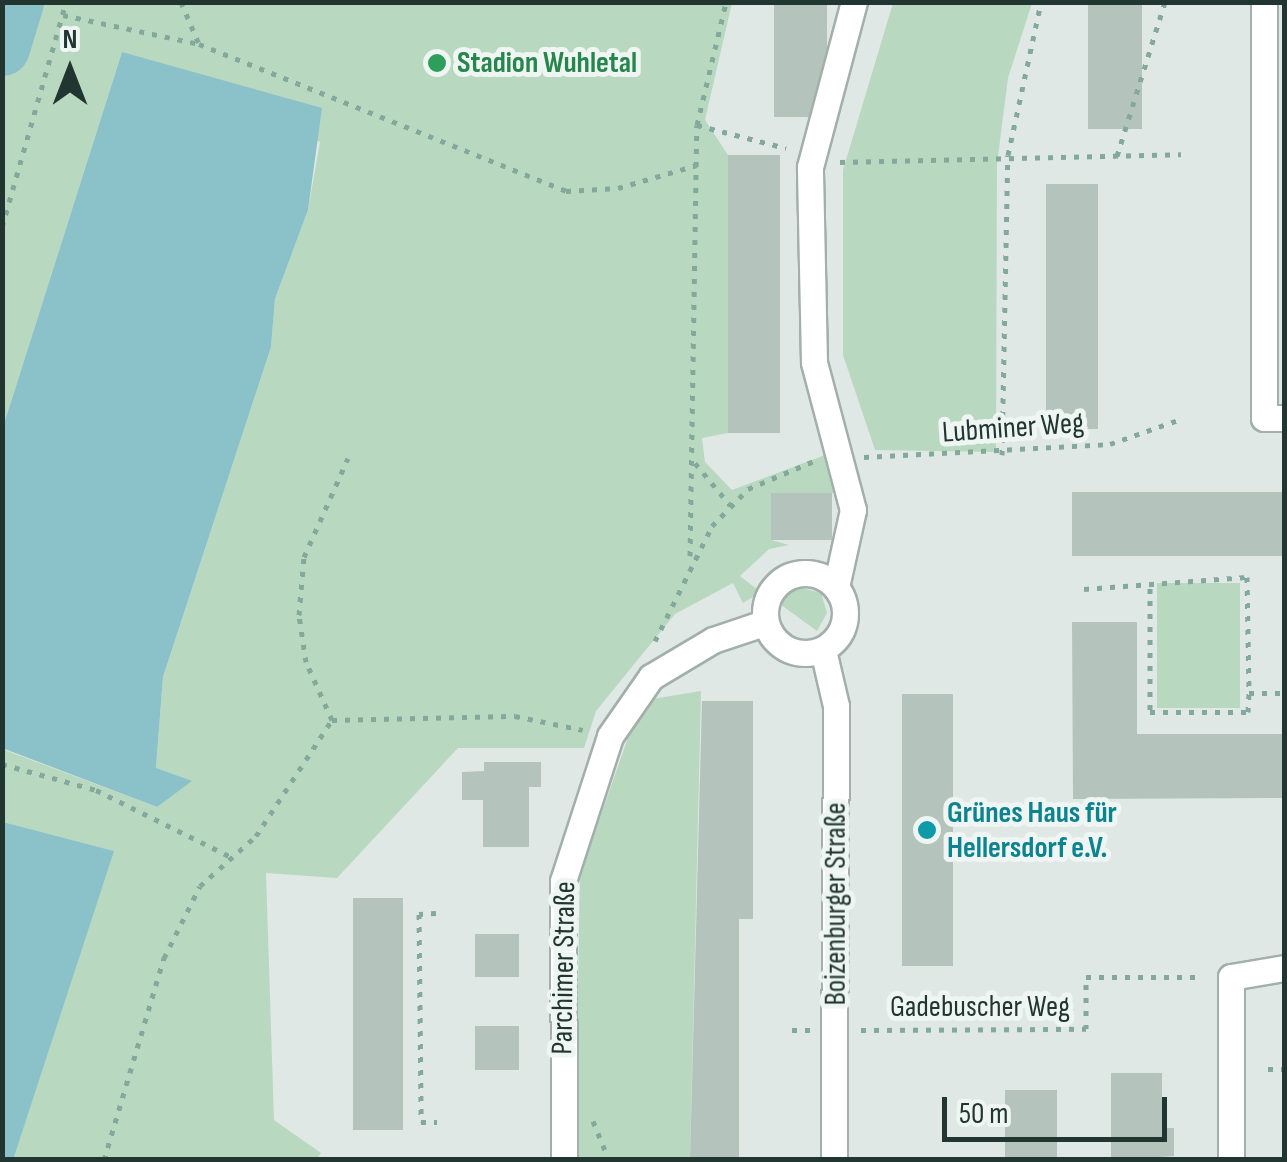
<!DOCTYPE html>
<meta charset="utf-8">
<style>
body{margin:0}
#map{position:relative;width:1287px;height:1162px;overflow:hidden;background:#dfe8e4;font-family:"Sofia Sans Condensed",sans-serif}
div>[style]{position:absolute}
.green>*{inset:0;background:#b9d8c0;transform-origin:0 0}
.water>*{inset:0;background:#8bc2c9}
.river>*{height:55px;margin:-27.5px;padding:0 27.5px;transform-origin:27.5px;border-radius:27.5px;background:#8bc2c9}
.building>*{inset:0;background:#b4c3bc;transform-origin:0 0}
.path>*{height:5px;margin-top:-2.5px;transform-origin:0;background:repeating-linear-gradient(90deg,#82a99b 0 5px,transparent 0 13px)}
.roads{filter:drop-shadow(2px 0 #a2afaa) drop-shadow(-2px 0 #a2afaa) drop-shadow(0 2px #a2afaa) drop-shadow(0 -2px #a2afaa)}
.minor>*{height:25px;margin:-12.5px;padding:0 12.5px;transform-origin:12.5px;border-radius:12.5px;background:#fff}
.minor>.ring{margin:-12.5px;padding:0;box-sizing:content-box;background:none;border:25px solid #fff;border-radius:50%}
.dots>*{width:28px;height:28px;translate:-50% -50%;box-sizing:border-box;border:5px solid #eef5f2;border-radius:50%}
span{translate:-50% -50%;white-space:nowrap;text-align:center;line-height:1.15;-webkit-text-stroke:10px #eef5f2;paint-order:stroke}
.leisure-label{font-size:30px;color:#27864d;font-weight:700}
.left{translate:0 -50%;text-align:left}
.street-label{font-size:30px;color:#213630}
.culture-label{font-size:30px;color:#0d838f;font-weight:700}
.frame{position:absolute;inset:0;border:5px solid #213630;pointer-events:none}
.north{position:absolute;left:20px;top:20px;width:100px;height:100px;-webkit-text-stroke:8px #eef5f2;paint-order:stroke;rotate:0deg;font-size:28px;font-weight:700;line-height:40px;text-align:center;color:#213630}
.north::after{content:'';display:block;margin:auto;width:35px;height:45px;background:#213630;clip-path:polygon(50% 0,100% 100%,50% 72%,0 100%)}
.scale{position:absolute;left:942px;top:1097px;width:225px;height:45px;box-sizing:border-box;border:5px solid #213630;border-top:0;padding-left:12px;font-size:30px;line-height:35px;white-space:nowrap;color:#213630;-webkit-text-stroke:8px #eef5f2;paint-order:stroke}
</style>
<div id="map">
<div class="green">
<div style="clip-path:polygon(3px 3px,732px 3px,705px 120px,728px 155px,728px 433px,702px 438px,705px 462px,732px 490px,825px 455px,834px 493px,771px 494px,771px 540px,789px 545px,769px 549px,740px 576px,758px 590px,753px 597px,743px 603px,733px 583px,675px 614px,596px 711px,584px 748px,458px 748px,337px 878px,266px 873px,274px 1120px,321px 1153px,317px 1159px,13px 1159px,113px 851px,3px 822px,2px 749px,157px 807px,190px 781px,156px 769px,163px 677px,271px 347px,275px 299px,308px 210px,320px 142px,122px 52px,3px 427px)"></div>
<div style="clip-path:polygon(893px 3px,1032px 3px,1008px 78px,997px 164px,996px 452px,875px 450px,843px 355px,843px 170px)"></div>
<div style="left:1157px;top:583px;width:83px;height:125px"></div>
<div style="clip-path:polygon(788px 584px,821px 593px,827px 613px,817px 631px,773px 599px)"></div>
<div style="clip-path:polygon(701px 691px,690px 1159px,575px 1160px,580px 874px,634px 721px,652px 699px)"></div>
</div>
<div class="water">
<div style="clip-path:polygon(122px 52px,322px 108px,308px 210px,275px 299px,271px 347px,163px 677px,156px 768px,192px 781px,157px 807px,2px 748px,3px 427px)"></div>
<div style="clip-path:polygon(3px 822px,114px 851px,13px 1160px,2px 1159px)"></div>
</div>
<div class="river">
<div style="left:2px;top:48px;width:48px;rotate:-73.1deg"></div>
</div>
<div class="building">
<div style="left:774px;top:2px;width:53px;height:115px"></div>
<div style="left:1088px;top:2px;width:54px;height:127px"></div>
<div style="left:728px;top:155px;width:52px;height:278px"></div>
<div style="left:1046px;top:184px;width:52px;height:245px"></div>
<div style="left:1284px;top:492px;width:64px;height:212px;rotate:90deg"></div>
<div style="left:771px;top:493px;width:61px;height:47px"></div>
<div style="clip-path:polygon(1072px 622px,1137px 622px,1137px 734px,1284px 734px,1284px 798px,1073px 799px)"></div>
<div style="left:902px;top:694px;width:51px;height:272px"></div>
<div style="clip-path:polygon(702px 701px,753px 701px,753px 919px,739px 919px,739px 1160px,690px 1160px)"></div>
<div style="clip-path:polygon(484px 762px,541px 762px,541px 787px,529px 787px,529px 847px,483px 847px,483px 800px,462px 800px,462px 772px,484px 771px)"></div>
<div style="left:353px;top:898px;width:50px;height:232px"></div>
<div style="left:475px;top:934px;width:44px;height:43px"></div>
<div style="left:475px;top:1026px;width:44px;height:44px"></div>
<div style="clip-path:polygon(1111px 1073px,1162px 1073px,1162px 1128px,1174px 1128px,1174px 1156px,1111px 1160px)"></div>
<div style="left:1005px;top:1090px;width:52px;height:70px"></div>
</div>
<div class="path">
<div style="left:181px;top:2px;width:46px;rotate:66.8deg"></div>
<div style="left:63px;top:15px;width:139px;rotate:12deg"></div>
<div style="left:199px;top:44px;width:395px;rotate:21.8deg"></div>
<div style="left:566px;top:191px;width:52px;rotate:-3.3deg"></div>
<div style="left:618px;top:188px;width:82px;rotate:-16.2deg"></div>
<div style="left:697px;top:125px;width:92px;rotate:14.5deg"></div>
<div style="left:1117px;top:156px;width:161px;rotate:-72.7deg"></div>
<div style="left:840px;top:162px;width:341px;rotate:-1.3deg"></div>
<div style="left:2px;top:227px;width:234px;rotate:-74.1deg"></div>
<div style="left:1002px;top:455px;width:300px;rotate:-88.9deg"></div>
<div style="left:1008px;top:155px;width:157px;rotate:-77.8deg"></div>
<div style="left:864px;top:457px;width:246px;rotate:-3deg"></div>
<div style="left:1110px;top:444px;width:75px;rotate:-19.4deg"></div>
<div style="left:695px;top:463px;width:55px;rotate:50.2deg"></div>
<div style="left:690px;top:556px;width:431px;rotate:-89.1deg"></div>
<div style="left:697px;top:125px;width:126px;rotate:-76.7deg"></div>
<div style="left:1150px;top:588px;width:124px;rotate:90deg"></div>
<div style="left:1150px;top:712px;width:98px"></div>
<div style="left:1248px;top:712px;width:19px;rotate:-87deg"></div>
<div style="left:1084px;top:589px;width:163px;rotate:-4.2deg"></div>
<div style="left:1247px;top:577px;width:116px;rotate:89deg"></div>
<div style="left:1249px;top:693px;width:35px"></div>
<div style="left:655px;top:641px;width:128px;rotate:-63.6deg"></div>
<div style="left:712px;top:526px;width:52px;rotate:-45.8deg"></div>
<div style="left:748px;top:489px;width:72px;rotate:-23deg"></div>
<div style="left:332px;top:720px;width:64px;rotate:-114.1deg"></div>
<div style="left:306px;top:662px;width:48px;rotate:-98.5deg"></div>
<div style="left:299px;top:615px;width:58px;rotate:-85.1deg"></div>
<div style="left:304px;top:557px;width:108px;rotate:-66deg"></div>
<div style="left:2px;top:764px;width:98px;rotate:15.5deg"></div>
<div style="left:96px;top:790px;width:153px;rotate:26.4deg"></div>
<div style="left:436px;top:913px;width:17px;rotate:177deg"></div>
<div style="left:419px;top:914px;width:208px;rotate:89.4deg"></div>
<div style="left:421px;top:1122px;width:16px"></div>
<div style="left:792px;top:1030px;width:18px"></div>
<div style="left:861px;top:1030px;width:225px;rotate:-0.3deg"></div>
<div style="left:1086px;top:1029px;width:52px;rotate:-90deg"></div>
<div style="left:1086px;top:977px;width:117px"></div>
<div style="left:1268px;top:1069px;width:16px"></div>
<div style="left:593px;top:1121px;width:42px;rotate:67.7deg"></div>
<div style="left:104px;top:1160px;width:211px;rotate:-73.5deg"></div>
<div style="left:164px;top:958px;width:80px;rotate:-63.4deg"></div>
<div style="left:200px;top:886px;width:75px;rotate:-41.8deg"></div>
<div style="left:256px;top:836px;width:139px;rotate:-56.8deg"></div>
<div style="left:332px;top:720px;width:183px;rotate:-1.3deg"></div>
<div style="left:515px;top:716px;width:69px;rotate:11.6deg"></div>
</div>
<div class="roads">
<div class="minor">
<div style="left:1264px;top:2px;width:416px;rotate:90deg"></div>
<div style="left:1264px;top:418px;width:20px"></div>
<div class="ring" style="left:765px;top:573px;width:55px;height:55px"></div>
<div style="left:836px;top:587px;width:79px;rotate:-77.6deg"></div>
<div style="left:853px;top:510px;width:153px;rotate:-104.8deg"></div>
<div style="left:814px;top:362px;width:195px;rotate:-91.2deg"></div>
<div style="left:810px;top:167px;width:171px;rotate:-75.1deg"></div>
<div style="left:823px;top:650px;width:57px;rotate:76.9deg"></div>
<div style="left:836px;top:706px;width:454px;rotate:90.3deg"></div>
<div style="left:564px;top:1160px;width:279px;rotate:-90.2deg"></div>
<div style="left:563px;top:881px;width:152px;rotate:-72deg"></div>
<div style="left:610px;top:736px;width:72px;rotate:-55.2deg"></div>
<div style="left:651px;top:677px;width:72px;rotate:-30.8deg"></div>
<div style="left:713px;top:640px;width:54px;rotate:-18.4deg"></div>
<div style="left:1231px;top:1160px;width:183px;rotate:-90deg"></div>
<div style="left:1231px;top:977px;width:54px;rotate:-9.6deg"></div>
</div>
</div>
<div class="dots">
<div style="left:437px;top:63px;background:#2e9e5b"></div>
<div style="left:927px;top:830px;background:#0f9aa8"></div>
</div>
<div class="leisure-label">
<span class="left" style="left:457px;top:63px">Stadion Wuhletal</span>
</div>
<div class="street-label">
<span style="left:1013px;top:428px;rotate:-4deg">Lubminer Weg</span>
<span style="left:836px;top:904px;rotate:-90deg">Boizenburger Straße</span>
<span style="left:564px;top:968px;rotate:-89deg">Parchimer Straße</span>
<span style="left:980px;top:1007px">Gadebuscher Weg</span>
</div>
<div class="culture-label">
<span class="left" style="left:947px;top:830px">Grünes Haus für<br>Hellersdorf e.V.</span>
</div>
<div class="frame"></div>
<div class="north">N</div>
<div class="scale">50 m</div>
</div>
